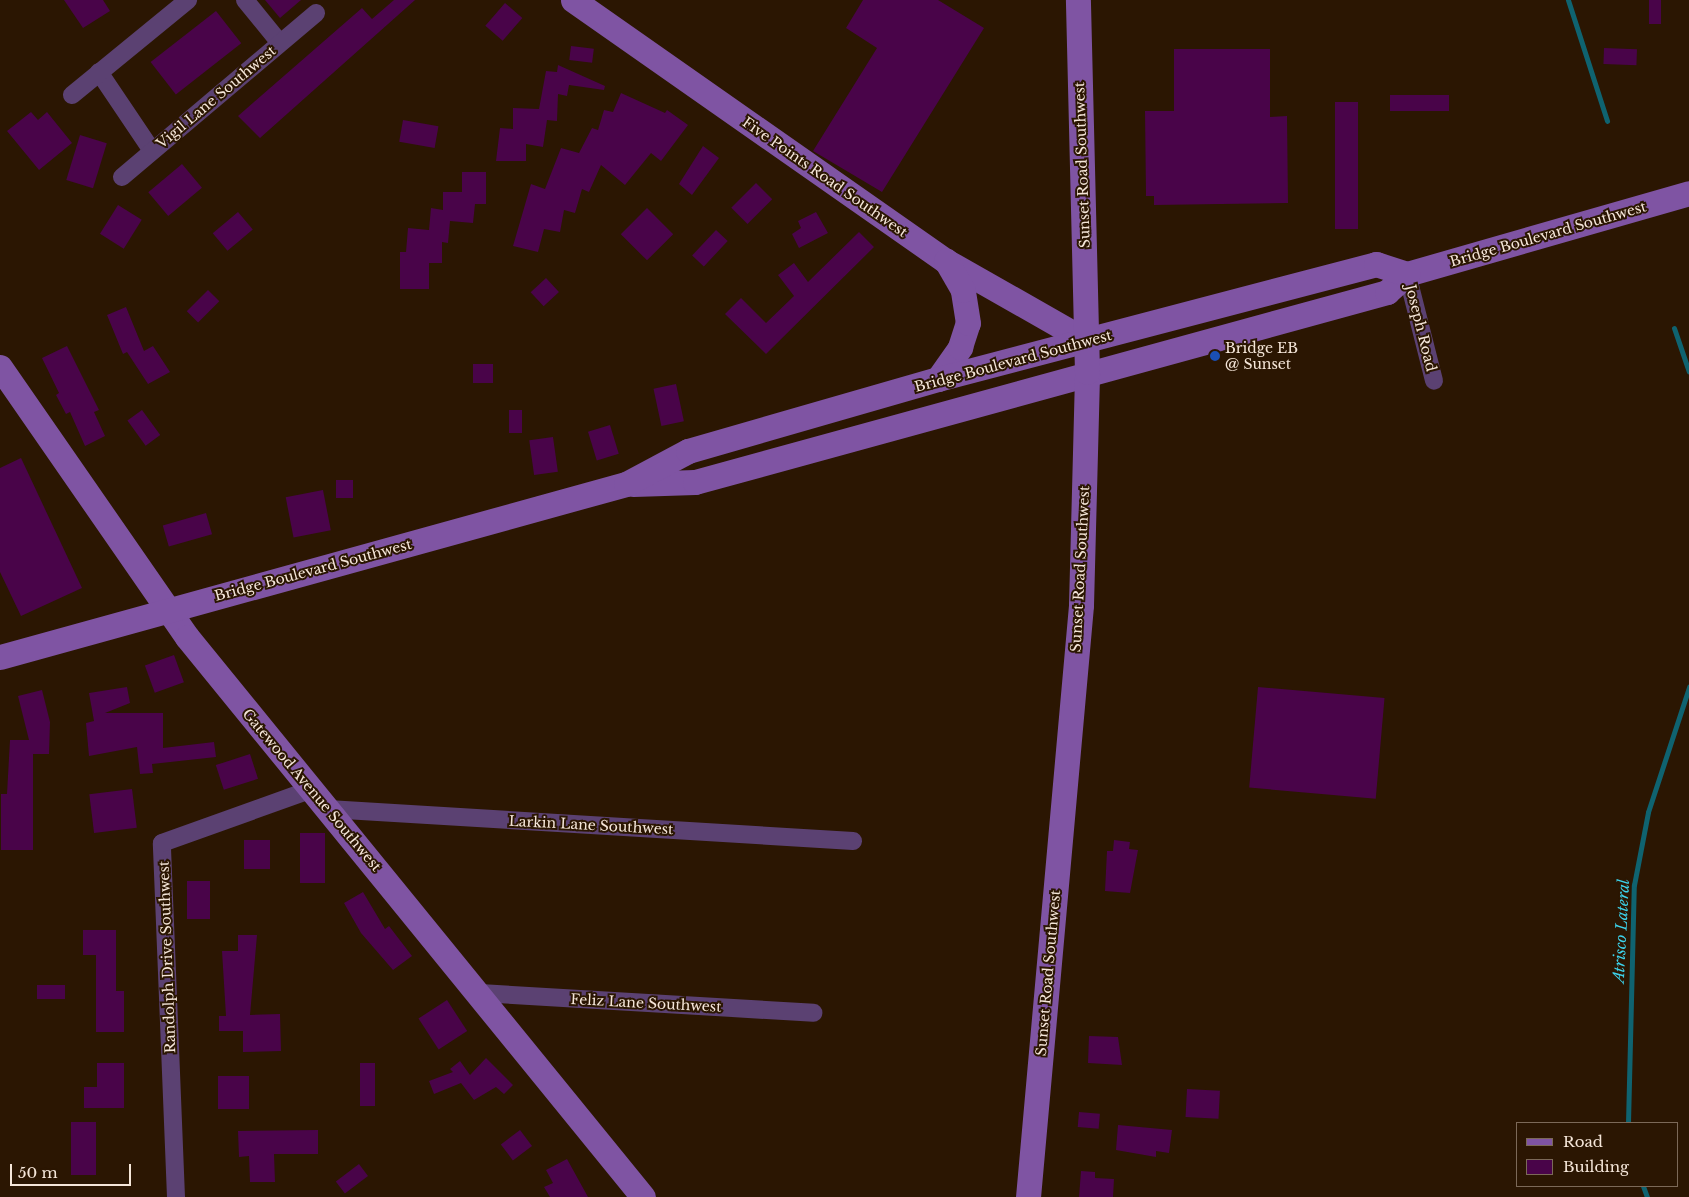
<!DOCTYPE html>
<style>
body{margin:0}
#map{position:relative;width:1689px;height:1197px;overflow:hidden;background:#2b1602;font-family:"Libre Baskerville",serif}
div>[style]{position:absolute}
.stream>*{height:5px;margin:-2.5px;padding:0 2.5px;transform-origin:2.5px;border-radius:2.5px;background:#0f6370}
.building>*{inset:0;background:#490449;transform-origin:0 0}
.street>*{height:18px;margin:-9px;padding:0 9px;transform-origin:9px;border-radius:9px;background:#5b4172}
.secondary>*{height:25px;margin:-12.5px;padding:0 12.5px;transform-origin:12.5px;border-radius:12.5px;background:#7f54a3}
.dots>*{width:14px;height:14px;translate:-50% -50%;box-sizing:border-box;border:2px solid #2b1602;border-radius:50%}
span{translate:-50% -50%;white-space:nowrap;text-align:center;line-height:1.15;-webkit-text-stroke:4px #2b1602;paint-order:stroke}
.street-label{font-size:14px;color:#f5e6d9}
.poi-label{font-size:14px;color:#f5e6d9}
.left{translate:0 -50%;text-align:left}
.water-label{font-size:15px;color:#3dd3ec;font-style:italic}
.legend{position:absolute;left:1516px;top:1122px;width:162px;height:65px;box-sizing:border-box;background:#2b1602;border:1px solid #7c6958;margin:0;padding:6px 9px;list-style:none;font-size:15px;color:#f5e6d9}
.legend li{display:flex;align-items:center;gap:10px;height:25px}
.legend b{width:25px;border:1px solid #7c6958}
.scale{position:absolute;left:10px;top:1164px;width:121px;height:22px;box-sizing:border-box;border:2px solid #f5e6d9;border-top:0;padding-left:6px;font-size:15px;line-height:18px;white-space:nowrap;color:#f5e6d9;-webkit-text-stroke:4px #2b1602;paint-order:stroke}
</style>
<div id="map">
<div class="stream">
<div style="left:1568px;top:0;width:127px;rotate:72.1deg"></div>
<div style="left:1674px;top:328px;width:46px;rotate:71.2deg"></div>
<div style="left:1628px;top:1123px;width:238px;rotate:-88.6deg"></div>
<div style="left:1634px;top:885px;width:74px;rotate:-79.1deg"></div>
<div style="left:1648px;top:812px;width:132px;rotate:-71.8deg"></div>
<div style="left:1643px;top:1186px;width:12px;rotate:70deg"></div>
</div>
<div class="building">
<div style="clip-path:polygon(64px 0,103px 0,110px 11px,83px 28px)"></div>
<div style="clip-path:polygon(265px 0,301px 0,280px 18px)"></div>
<div style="clip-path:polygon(394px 0,415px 0,260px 138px,238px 116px,362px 8px,372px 19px)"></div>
<div style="clip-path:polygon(863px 0,938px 0,984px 28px,882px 192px,813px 151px,877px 48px,846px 28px)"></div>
<div style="left:1649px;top:0;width:12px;height:24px"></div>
<div style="left:505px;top:3px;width:23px;height:30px;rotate:41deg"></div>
<div style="left:216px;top:11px;width:41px;height:83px;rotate:52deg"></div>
<div style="left:571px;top:46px;width:23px;height:14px;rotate:7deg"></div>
<div style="left:1604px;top:48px;width:33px;height:16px;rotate:2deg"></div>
<div style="clip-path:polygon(1174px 49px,1270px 49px,1270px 117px,1287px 116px,1288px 203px,1154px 205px,1154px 196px,1146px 196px,1145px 111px,1174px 111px)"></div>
<div style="clip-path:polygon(558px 65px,605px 86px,604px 90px,569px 85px,567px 96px,558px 94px,557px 121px,547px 120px,543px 147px,526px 144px,526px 161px,496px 161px,500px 128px,513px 129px,513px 108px,539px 109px,546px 71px,557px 72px)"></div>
<div style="clip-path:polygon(621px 93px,665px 113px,667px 110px,688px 125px,661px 161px,651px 153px,625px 185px,601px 165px,589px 192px,582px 189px,575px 213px,564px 210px,560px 232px,544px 229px,538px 252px,513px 246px,531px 184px,545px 189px,561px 148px,579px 153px,592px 128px,598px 130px,604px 110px,613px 112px)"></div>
<div style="left:1390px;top:95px;width:59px;height:16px"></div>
<div style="left:1335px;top:102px;width:23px;height:127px"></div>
<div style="clip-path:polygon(31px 112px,38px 120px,47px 112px,72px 143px,39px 170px,7px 131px)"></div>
<div style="left:403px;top:120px;width:36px;height:22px;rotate:10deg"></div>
<div style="left:80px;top:135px;width:28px;height:47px;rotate:17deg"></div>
<div style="clip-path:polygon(703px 146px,719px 158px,692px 195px,679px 184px)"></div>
<div style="left:182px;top:164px;width:31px;height:44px;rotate:50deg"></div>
<div style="clip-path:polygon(462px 172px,486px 172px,486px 204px,475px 204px,473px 223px,450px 221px,448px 243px,442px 242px,442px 263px,429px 263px,429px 289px,400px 289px,400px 252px,406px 252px,408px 228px,429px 230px,431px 208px,443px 210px,443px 192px,462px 192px)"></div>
<div style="left:756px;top:183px;width:23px;height:35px;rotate:45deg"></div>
<div style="left:118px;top:205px;width:28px;height:34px;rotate:32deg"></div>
<div style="left:647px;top:208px;width:37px;height:37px;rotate:45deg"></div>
<div style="left:238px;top:212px;width:23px;height:33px;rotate:50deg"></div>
<div style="clip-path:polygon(816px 212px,828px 233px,799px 248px,792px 234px,801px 228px,798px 221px)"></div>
<div style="left:716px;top:230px;width:16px;height:35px;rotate:43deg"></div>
<div style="clip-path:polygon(859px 232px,874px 247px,766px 354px,725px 314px,741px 298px,766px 323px,794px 296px,778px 275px,794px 263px,808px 282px)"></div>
<div style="left:546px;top:278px;width:19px;height:21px;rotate:47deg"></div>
<div style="left:208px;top:290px;width:16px;height:30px;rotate:45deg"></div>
<div style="clip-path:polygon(126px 307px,144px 351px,153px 346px,170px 372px,148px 384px,127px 352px,123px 354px,107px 315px)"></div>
<div style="clip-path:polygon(67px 346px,99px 410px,94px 412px,105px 436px,85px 446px,70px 412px,66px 414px,56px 395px,59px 393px,42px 358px)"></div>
<div style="left:473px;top:364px;width:20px;height:19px"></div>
<div style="left:676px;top:384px;width:38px;height:23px;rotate:78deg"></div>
<div style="left:142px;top:410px;width:31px;height:18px;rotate:54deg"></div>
<div style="left:509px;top:410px;width:13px;height:23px"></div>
<div style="left:610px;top:425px;width:30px;height:23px;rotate:73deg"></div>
<div style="left:553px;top:437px;width:35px;height:24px;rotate:82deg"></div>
<div style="clip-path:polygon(21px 458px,82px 588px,21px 616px,0 572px,0 468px)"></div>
<div style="left:336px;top:480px;width:17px;height:18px"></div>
<div style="left:323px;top:490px;width:41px;height:38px;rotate:79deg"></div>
<div style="left:206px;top:513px;width:22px;height:45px;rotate:74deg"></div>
<div style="left:174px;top:655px;width:29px;height:31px;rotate:70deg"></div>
<div style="clip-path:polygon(127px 687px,130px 703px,105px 713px,163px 713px,163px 748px,214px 742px,216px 757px,152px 764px,153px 773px,140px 774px,137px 747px,89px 756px,86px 723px,94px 721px,89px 693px)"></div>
<div style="left:1258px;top:687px;width:127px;height:101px;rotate:5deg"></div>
<div style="clip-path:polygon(42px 690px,50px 722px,49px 754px,33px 754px,33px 850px,1px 850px,1px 794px,7px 794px,10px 740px,29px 740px,18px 696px)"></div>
<div style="left:250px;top:754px;width:26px;height:36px;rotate:72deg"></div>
<div style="left:132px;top:789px;width:39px;height:43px;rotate:83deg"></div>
<div style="left:300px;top:833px;width:25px;height:50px"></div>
<div style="left:244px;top:840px;width:26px;height:29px"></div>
<div style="clip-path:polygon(1114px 840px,1130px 842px,1129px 849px,1138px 850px,1130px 893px,1105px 891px,1107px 851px,1113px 851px)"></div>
<div style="left:187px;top:881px;width:23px;height:38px"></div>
<div style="clip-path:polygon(363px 892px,385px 929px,389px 926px,412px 956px,393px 970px,361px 933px,344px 903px)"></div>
<div style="clip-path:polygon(83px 930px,116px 930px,116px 991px,124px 991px,124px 1032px,96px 1032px,96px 955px,83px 955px)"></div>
<div style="clip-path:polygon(238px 935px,257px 935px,250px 1015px,280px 1014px,281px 1051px,243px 1052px,243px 1031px,219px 1031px,219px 1016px,226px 1016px,222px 951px,238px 951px)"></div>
<div style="left:37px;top:985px;width:28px;height:14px"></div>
<div style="left:447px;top:1000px;width:37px;height:34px;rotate:57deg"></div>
<div style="clip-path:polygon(1089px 1036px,1118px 1037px,1122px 1065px,1088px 1063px)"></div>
<div style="clip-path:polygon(486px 1058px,513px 1085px,504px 1094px,496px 1087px,474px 1100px,461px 1083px,434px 1094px,429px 1081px,453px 1072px,450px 1069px,460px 1061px,470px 1075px)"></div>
<div style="clip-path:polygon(97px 1063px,124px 1063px,124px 1108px,84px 1108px,84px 1087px,97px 1087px)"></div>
<div style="left:360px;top:1063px;width:15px;height:43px"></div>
<div style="left:218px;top:1076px;width:31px;height:33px"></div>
<div style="left:1187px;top:1089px;width:33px;height:28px;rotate:3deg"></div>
<div style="left:1079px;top:1112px;width:21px;height:15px;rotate:5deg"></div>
<div style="left:71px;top:1122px;width:25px;height:53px"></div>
<div style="clip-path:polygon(1118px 1125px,1172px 1130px,1169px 1153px,1156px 1151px,1156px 1157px,1116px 1150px)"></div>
<div style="clip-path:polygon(318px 1130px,318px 1154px,274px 1154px,275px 1182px,250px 1182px,249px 1156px,239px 1157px,238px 1131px)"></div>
<div style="left:520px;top:1130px;width:20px;height:24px;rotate:53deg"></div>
<div style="clip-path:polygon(567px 1159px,588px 1197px,550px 1197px,544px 1187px,553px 1183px,546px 1170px)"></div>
<div style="left:359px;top:1164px;width:15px;height:29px;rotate:53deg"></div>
<div style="clip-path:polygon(1081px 1171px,1095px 1172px,1095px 1178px,1114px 1179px,1113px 1197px,1079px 1197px)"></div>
</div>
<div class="street">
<div style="left:245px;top:0;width:55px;rotate:50.9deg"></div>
<div style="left:99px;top:72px;width:95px;rotate:56.1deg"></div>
<div style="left:72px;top:95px;width:150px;rotate:-39.3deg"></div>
<div style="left:122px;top:177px;width:254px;rotate:-40.2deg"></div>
<div style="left:1407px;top:274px;width:110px;rotate:75.8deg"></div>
<div style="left:328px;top:809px;width:526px;rotate:3.49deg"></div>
<div style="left:480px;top:993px;width:334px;rotate:3.4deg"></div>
<div style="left:176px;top:1197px;width:354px;rotate:-92.3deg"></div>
<div style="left:162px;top:843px;width:157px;rotate:-19.7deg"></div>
</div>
<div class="secondary">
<div style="left:573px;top:0;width:455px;rotate:35deg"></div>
<div style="left:946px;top:261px;width:162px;rotate:29.6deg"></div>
<div style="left:0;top:367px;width:328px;rotate:55.3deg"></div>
<div style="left:187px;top:637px;width:722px;rotate:50.84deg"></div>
<div style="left:938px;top:379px;width:39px;rotate:-55deg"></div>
<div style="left:960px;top:347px;width:25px;rotate:-72deg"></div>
<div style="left:968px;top:323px;width:33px;rotate:-99deg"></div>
<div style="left:963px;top:290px;width:34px;rotate:-120deg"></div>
<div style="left:633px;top:484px;width:62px;rotate:-1.8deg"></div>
<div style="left:695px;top:482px;width:718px;rotate:-15.35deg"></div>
<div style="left:1387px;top:292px;width:27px;rotate:-42deg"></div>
<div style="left:1407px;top:274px;width:293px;rotate:-16deg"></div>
<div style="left:0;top:657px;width:649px;rotate:-15.45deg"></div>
<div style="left:626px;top:484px;width:70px;rotate:-28deg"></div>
<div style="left:688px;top:451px;width:260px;rotate:-16.1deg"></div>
<div style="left:938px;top:379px;width:453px;rotate:-14.7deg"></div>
<div style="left:1376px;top:264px;width:33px;rotate:18deg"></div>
<div style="left:1028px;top:1197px;width:594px;rotate:-84.88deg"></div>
<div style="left:1081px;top:605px;width:233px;rotate:-88.5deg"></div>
<div style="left:1087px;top:372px;width:372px;rotate:-91.4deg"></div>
</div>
<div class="dots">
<div style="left:1215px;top:356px;background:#1a4fb4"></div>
</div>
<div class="street-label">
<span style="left:216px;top:97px;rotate:-40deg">Vigil Lane Southwest</span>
<span style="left:1082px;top:165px;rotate:-92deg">Sunset Road Southwest</span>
<span style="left:825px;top:177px;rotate:35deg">Five Points Road Southwest</span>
<span style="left:1548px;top:234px;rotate:-16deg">Bridge Boulevard Southwest</span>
<span style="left:1421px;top:328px;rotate:76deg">Joseph Road</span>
<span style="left:1013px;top:361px;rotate:-15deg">Bridge Boulevard Southwest</span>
<span style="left:1080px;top:569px;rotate:-87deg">Sunset Road Southwest</span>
<span style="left:313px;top:570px;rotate:-15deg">Bridge Boulevard Southwest</span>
<span style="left:312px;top:790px;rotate:50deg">Gatewood Avenue Southwest</span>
<span style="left:591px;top:825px;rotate:3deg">Larkin Lane Southwest</span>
<span style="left:167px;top:957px;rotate:-92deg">Randolph Drive Southwest</span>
<span style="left:1048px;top:973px;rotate:-85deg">Sunset Road Southwest</span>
<span style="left:646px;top:1003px;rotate:3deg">Feliz Lane Southwest</span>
</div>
<div class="poi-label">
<span class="left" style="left:1225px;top:356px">Bridge EB<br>@ Sunset</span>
</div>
<div class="water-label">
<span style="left:1621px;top:931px;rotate:-87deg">Atrisco Lateral</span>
</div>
<ul class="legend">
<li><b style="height:6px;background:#7f54a3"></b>Road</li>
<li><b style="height:14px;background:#490449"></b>Building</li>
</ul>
<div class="scale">50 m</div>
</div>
